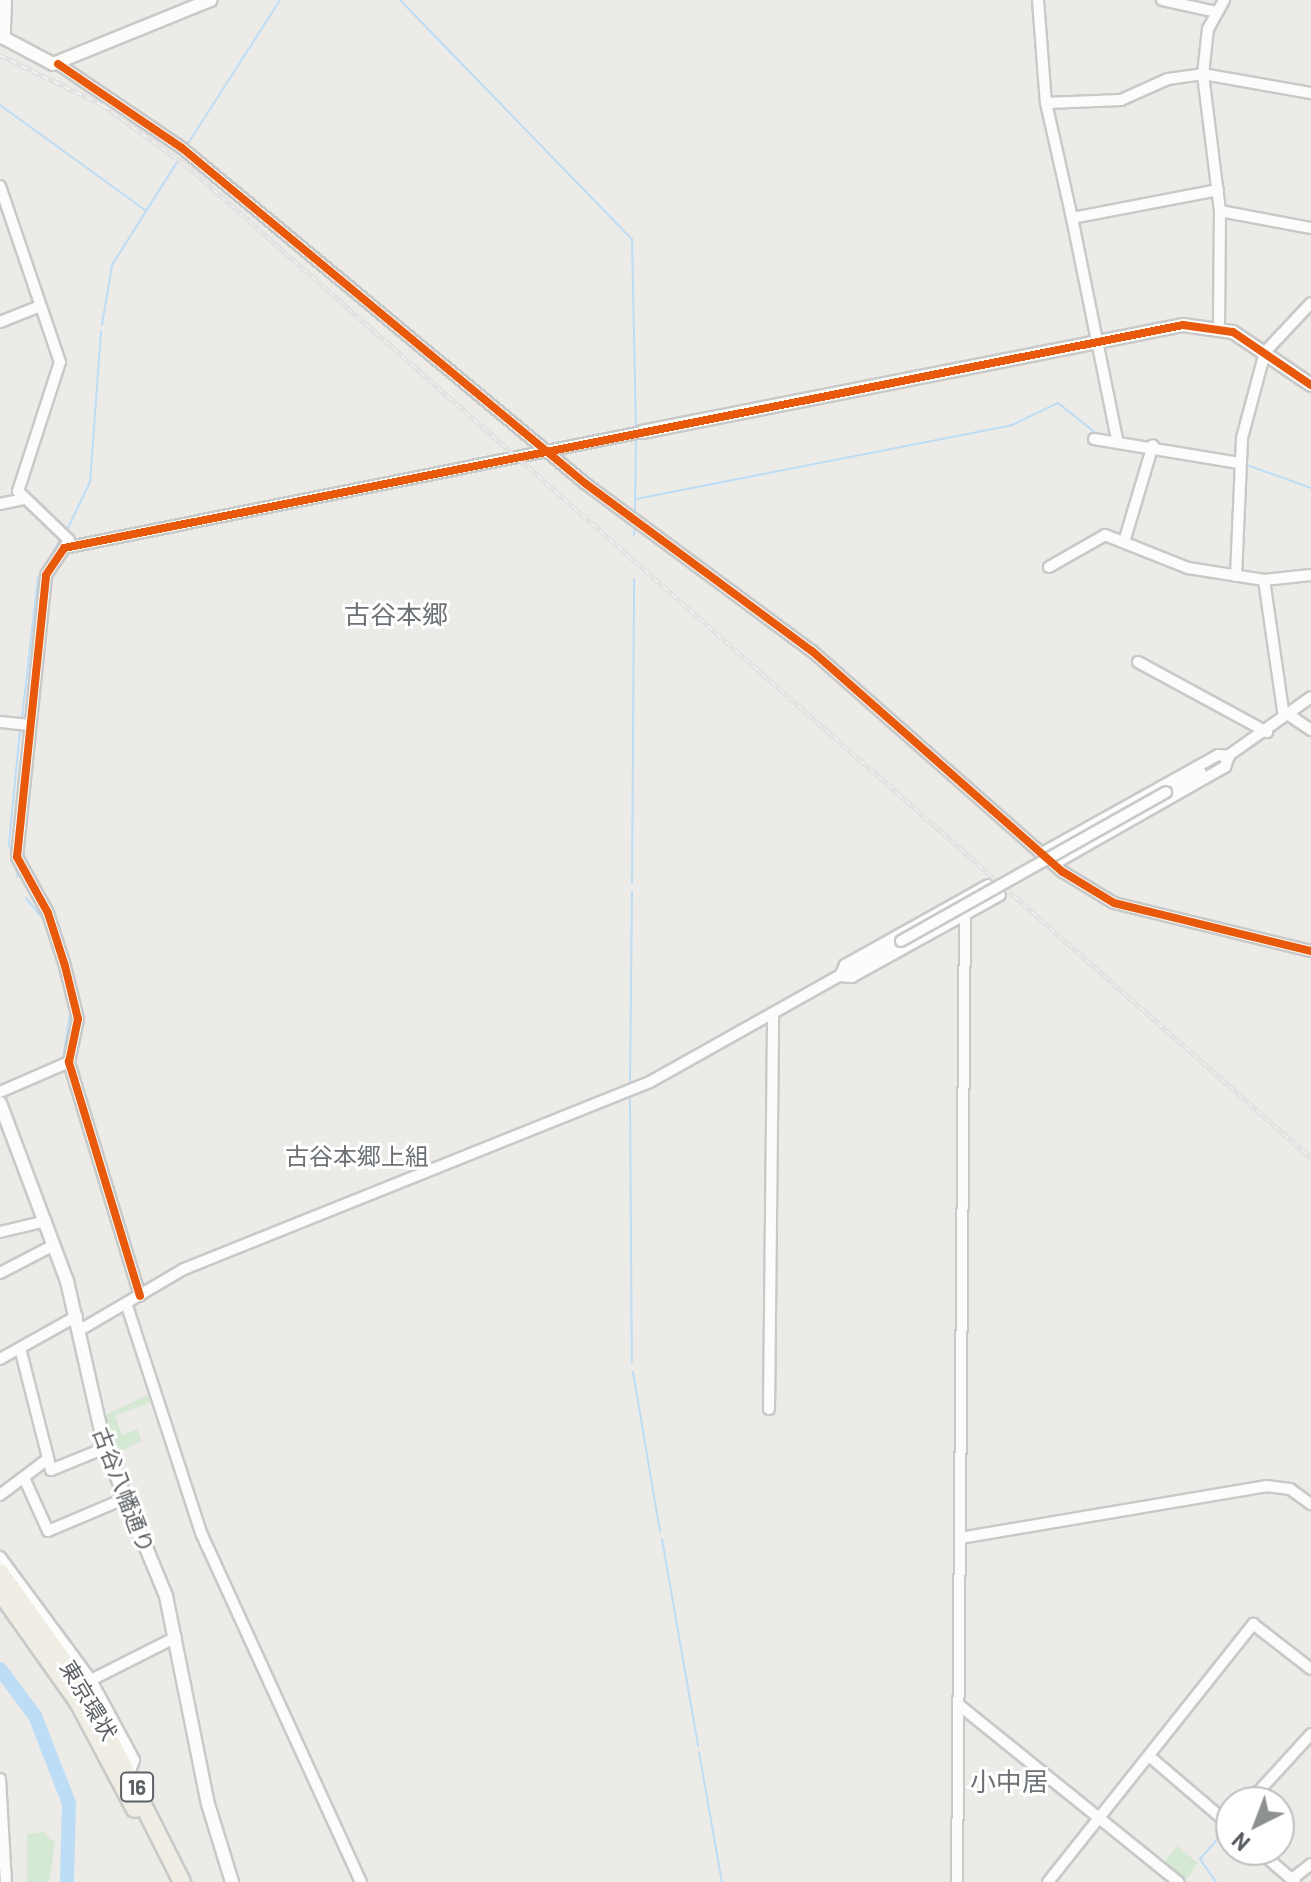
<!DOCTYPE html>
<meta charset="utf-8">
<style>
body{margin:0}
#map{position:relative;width:1311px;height:1882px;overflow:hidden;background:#ecebe7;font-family:Barlow,"Noto Sans JP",sans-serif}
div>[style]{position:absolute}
.green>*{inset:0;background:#d5e8d3}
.stream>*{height:2px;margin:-1px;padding:0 1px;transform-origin:1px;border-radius:1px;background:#bcddf5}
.river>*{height:14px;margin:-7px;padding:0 7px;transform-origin:7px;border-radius:7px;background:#bcddf5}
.roads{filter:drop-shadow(2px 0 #c8c9c9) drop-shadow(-2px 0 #c8c9c9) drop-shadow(0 2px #c8c9c9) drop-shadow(0 -2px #c8c9c9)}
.minor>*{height:10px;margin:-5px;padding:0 5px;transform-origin:5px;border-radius:5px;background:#fcfcfb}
.tertiary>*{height:12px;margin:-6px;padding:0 6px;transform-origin:6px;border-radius:6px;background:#fcfcfb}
.trunk>*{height:16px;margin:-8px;padding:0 8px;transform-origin:8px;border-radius:8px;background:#f0eee4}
.rail>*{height:5px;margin-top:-2.5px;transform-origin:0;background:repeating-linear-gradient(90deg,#fff 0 6px,#e3e2e2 0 12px);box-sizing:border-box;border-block:2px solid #e3e2e2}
.bridges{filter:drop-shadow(2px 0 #c8c9c9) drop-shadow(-2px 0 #c8c9c9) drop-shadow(0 2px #c8c9c9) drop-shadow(0 -2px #c8c9c9)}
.minor-bridge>*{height:10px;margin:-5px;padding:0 5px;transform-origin:5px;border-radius:5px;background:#fcfcfb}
.cycleway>*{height:8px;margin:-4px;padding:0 4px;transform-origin:4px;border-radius:4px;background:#e8590c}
span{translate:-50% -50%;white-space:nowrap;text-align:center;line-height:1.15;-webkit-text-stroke:6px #fff;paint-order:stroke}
.shield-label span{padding:2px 6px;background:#fff;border:2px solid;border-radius:6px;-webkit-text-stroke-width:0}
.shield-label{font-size:20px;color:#5c6064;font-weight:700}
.street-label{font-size:22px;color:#5c6064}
.neighbourhood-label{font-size:24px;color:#6d7276}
.quarter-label{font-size:26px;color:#6d7276}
.north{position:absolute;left:1215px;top:1786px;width:80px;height:80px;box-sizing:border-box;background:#fff;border:2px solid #bebfc1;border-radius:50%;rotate:222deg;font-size:22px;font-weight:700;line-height:32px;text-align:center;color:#5c6064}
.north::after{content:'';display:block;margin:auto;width:28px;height:36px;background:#8e9192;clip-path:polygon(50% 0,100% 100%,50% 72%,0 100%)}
</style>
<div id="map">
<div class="green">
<div style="clip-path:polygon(150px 1394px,153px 1401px,115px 1416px,122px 1435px,138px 1429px,141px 1441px,114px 1455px,101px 1417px)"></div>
<div style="clip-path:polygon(43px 1832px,55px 1843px,49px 1882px,27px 1882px,27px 1834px)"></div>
<div style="clip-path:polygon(1177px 1846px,1198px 1863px,1185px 1882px,1160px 1867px)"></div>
</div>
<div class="stream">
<div style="left:400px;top:0;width:333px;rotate:45.9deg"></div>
<div style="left:632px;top:239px;width:188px;rotate:88.8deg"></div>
<div style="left:0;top:105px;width:179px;rotate:35.9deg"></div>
<div style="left:187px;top:145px;width:172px;rotate:-57.3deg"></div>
<div style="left:102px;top:325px;width:61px;rotate:-80.5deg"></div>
<div style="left:112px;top:265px;width:122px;rotate:-57.7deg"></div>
<div style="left:1119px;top:437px;width:30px;rotate:8deg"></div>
<div style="left:1155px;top:443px;width:22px;rotate:13deg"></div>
<div style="left:1244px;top:464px;width:71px;rotate:19.7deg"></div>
<div style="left:636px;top:499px;width:383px;rotate:-11.1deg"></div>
<div style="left:1012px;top:425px;width:51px;rotate:-25.6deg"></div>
<div style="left:1058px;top:403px;width:50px;rotate:38.5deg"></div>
<div style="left:635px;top:515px;width:77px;rotate:-89.3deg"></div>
<div style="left:67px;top:530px;width:53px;rotate:-64.4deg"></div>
<div style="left:90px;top:482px;width:151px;rotate:-85.8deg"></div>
<div style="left:634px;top:535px;width:11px;rotate:-85deg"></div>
<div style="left:22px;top:718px;width:141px;rotate:-83.5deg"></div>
<div style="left:38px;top:578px;width:44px;rotate:-59.9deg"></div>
<div style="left:18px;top:877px;width:34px;rotate:-105deg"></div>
<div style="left:9px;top:844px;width:116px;rotate:-84.5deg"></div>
<div style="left:632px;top:883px;width:304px;rotate:-89.6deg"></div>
<div style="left:26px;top:898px;width:33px;rotate:51deg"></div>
<div style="left:50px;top:934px;width:62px;rotate:74.2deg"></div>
<div style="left:63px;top:1059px;width:53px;rotate:-81.3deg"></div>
<div style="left:65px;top:1067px;width:29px;rotate:72deg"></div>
<div style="left:630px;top:1084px;width:192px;rotate:-89.4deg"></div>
<div style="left:630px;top:1097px;width:265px;rotate:89.6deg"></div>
<div style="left:135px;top:1307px;width:12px;rotate:81deg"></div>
<div style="left:633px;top:1372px;width:162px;rotate:80.4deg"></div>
<div style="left:662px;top:1539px;width:210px;rotate:80.1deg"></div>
<div style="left:699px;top:1752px;width:132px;rotate:80deg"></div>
<div style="left:1257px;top:1802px;width:22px;rotate:-51deg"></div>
<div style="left:1216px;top:1882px;width:28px;rotate:-125deg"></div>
<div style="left:1200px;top:1859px;width:41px;rotate:-48.9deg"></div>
</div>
<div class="river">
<div style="left:0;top:1669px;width:59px;rotate:53.3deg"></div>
<div style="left:35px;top:1716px;width:93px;rotate:68.7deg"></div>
<div style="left:69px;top:1803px;width:79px;rotate:91.5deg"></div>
</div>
<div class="roads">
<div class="minor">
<div style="left:1038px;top:0;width:103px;rotate:85.6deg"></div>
<div style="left:1162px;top:0;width:55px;rotate:12.5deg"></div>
<div style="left:58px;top:64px;width:150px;rotate:34.1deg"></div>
<div style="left:182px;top:148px;width:525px;rotate:39.75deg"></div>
<div style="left:586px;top:484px;width:281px;rotate:36.5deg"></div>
<div style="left:812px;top:651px;width:334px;rotate:41.4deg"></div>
<div style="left:1063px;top:872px;width:60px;rotate:31.3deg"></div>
<div style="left:1114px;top:903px;width:203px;rotate:13.7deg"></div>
<div style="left:0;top:186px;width:186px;rotate:71.2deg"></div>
<div style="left:60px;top:362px;width:136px;rotate:108deg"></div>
<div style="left:18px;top:491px;width:71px;rotate:43.9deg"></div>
<div style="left:69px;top:540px;width:9px;rotate:122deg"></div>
<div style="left:1218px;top:190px;width:149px;rotate:169.1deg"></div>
<div style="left:1072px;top:218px;width:118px;rotate:-102.7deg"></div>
<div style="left:1046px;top:103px;width:75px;rotate:-2.3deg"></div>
<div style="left:1121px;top:100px;width:51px;rotate:-24.1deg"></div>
<div style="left:1168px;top:79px;width:35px;rotate:-8deg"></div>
<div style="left:1203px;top:74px;width:110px;rotate:10deg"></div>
<div style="left:1220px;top:211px;width:93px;rotate:10.6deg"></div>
<div style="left:1072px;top:218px;width:227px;rotate:78.5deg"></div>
<div style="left:0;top:322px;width:43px;rotate:-21.8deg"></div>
<div style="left:1219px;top:326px;width:115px;rotate:-89.5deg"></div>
<div style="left:1220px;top:211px;width:138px;rotate:-97.1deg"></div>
<div style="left:1203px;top:74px;width:45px;rotate:-83.7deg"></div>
<div style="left:1208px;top:29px;width:33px;rotate:-61deg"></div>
<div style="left:1094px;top:439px;width:147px;rotate:9.4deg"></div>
<div style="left:0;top:504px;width:25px;rotate:-12deg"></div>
<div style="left:1124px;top:542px;width:101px;rotate:-73.4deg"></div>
<div style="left:1049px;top:567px;width:64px;rotate:-29.7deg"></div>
<div style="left:1105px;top:535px;width:89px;rotate:21.7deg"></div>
<div style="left:1188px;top:568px;width:77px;rotate:9deg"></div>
<div style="left:1264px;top:580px;width:132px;rotate:81.7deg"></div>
<div style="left:1283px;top:711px;width:34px;rotate:34deg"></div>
<div style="left:1236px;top:576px;width:138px;rotate:-87.5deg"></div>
<div style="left:1242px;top:438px;width:89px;rotate:-75deg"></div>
<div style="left:1265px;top:352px;width:67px;rotate:-46.8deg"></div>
<div style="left:1264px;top:580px;width:47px;rotate:-6.1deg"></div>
<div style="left:1138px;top:662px;width:147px;rotate:28.5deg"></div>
<div style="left:0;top:722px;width:27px;rotate:6deg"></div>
<div style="left:1225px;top:758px;width:105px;rotate:-35.3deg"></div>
<div style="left:1166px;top:792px;width:40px;rotate:-29.7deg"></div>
<div style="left:1042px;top:853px;width:201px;rotate:-29.1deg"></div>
<div style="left:1218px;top:755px;width:11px;rotate:5deg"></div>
<div style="left:1054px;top:864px;width:197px;rotate:-29.6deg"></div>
<div style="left:1225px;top:767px;width:12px;rotate:-70deg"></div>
<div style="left:988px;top:885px;width:164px;rotate:150.8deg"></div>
<div style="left:845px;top:965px;width:12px;rotate:114deg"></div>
<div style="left:840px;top:976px;width:12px;rotate:5deg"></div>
<div style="left:852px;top:977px;width:169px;rotate:-29deg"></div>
<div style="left:0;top:1092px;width:75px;rotate:-23.5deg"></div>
<div style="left:0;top:1232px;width:47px;rotate:-13.4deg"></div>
<div style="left:0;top:1273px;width:61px;rotate:-27.4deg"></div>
<div style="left:140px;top:1296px;width:245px;rotate:-106.9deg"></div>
<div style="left:69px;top:1062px;width:44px;rotate:-78.2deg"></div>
<div style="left:78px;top:1019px;width:55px;rotate:-103.8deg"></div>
<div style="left:65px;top:966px;width:56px;rotate:-107.8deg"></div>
<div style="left:48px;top:913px;width:64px;rotate:-119deg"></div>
<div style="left:17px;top:857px;width:283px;rotate:-84.1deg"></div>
<div style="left:46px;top:575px;width:32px;rotate:-56deg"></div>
<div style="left:64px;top:548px;width:590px;rotate:-11.35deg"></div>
<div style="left:127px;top:1306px;width:241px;rotate:71.9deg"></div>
<div style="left:202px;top:1535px;width:382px;rotate:65.4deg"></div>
<div style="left:80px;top:1330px;width:121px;rotate:-30.4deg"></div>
<div style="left:184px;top:1269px;width:502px;rotate:-21.86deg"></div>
<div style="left:650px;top:1082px;width:288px;rotate:-29.3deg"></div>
<div style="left:20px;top:1348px;width:126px;rotate:75.7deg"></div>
<div style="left:51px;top:1470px;width:58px;rotate:-22.2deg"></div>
<div style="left:0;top:1359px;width:88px;rotate:-29.2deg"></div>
<div style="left:769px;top:1409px;width:396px;rotate:-89.4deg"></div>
<div style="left:25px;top:1480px;width:56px;rotate:65.7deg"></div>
<div style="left:48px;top:1531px;width:85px;rotate:-22.9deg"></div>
<div style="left:0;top:1495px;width:56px;rotate:-37.1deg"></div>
<div style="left:960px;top:1538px;width:310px;rotate:-9.6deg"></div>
<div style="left:1266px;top:1486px;width:24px;rotate:7deg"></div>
<div style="left:1290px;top:1489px;width:26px;rotate:36deg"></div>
<div style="left:0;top:1557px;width:153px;rotate:53.5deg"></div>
<div style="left:91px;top:1680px;width:91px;rotate:61.7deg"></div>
<div style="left:134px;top:1760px;width:12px;rotate:110deg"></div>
<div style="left:91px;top:1680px;width:95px;rotate:-26.8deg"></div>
<div style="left:959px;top:1705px;width:282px;rotate:38.9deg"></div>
<div style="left:1149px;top:1756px;width:108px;rotate:40.5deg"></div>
<div style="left:0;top:1779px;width:103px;rotate:86.7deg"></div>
<div style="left:1249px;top:1802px;width:92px;rotate:-47.6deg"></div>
<div style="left:1258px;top:1850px;width:49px;rotate:40.9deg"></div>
<div style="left:1292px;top:1879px;width:24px;rotate:-38deg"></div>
<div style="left:957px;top:1882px;width:967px;rotate:-89.53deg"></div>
<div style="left:1048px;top:1882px;width:330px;rotate:-51.5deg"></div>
<div style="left:1253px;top:1624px;width:73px;rotate:37.8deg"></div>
</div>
<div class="tertiary">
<div style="left:5px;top:0;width:38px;rotate:92deg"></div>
<div style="left:4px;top:38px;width:55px;rotate:28deg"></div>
<div style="left:53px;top:64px;width:170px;rotate:-22.1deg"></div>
<div style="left:642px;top:432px;width:551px;rotate:-11.19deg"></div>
<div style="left:1183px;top:325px;width:50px;rotate:8deg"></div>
<div style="left:1233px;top:332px;width:94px;rotate:34.2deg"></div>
<div style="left:0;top:1103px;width:190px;rotate:69.4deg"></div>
<div style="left:67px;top:1281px;width:171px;rotate:77.2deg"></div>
<div style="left:105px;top:1448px;width:160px;rotate:67.6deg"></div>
<div style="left:166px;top:1596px;width:212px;rotate:78.6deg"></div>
<div style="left:208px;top:1804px;width:82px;rotate:72.9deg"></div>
</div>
<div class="trunk">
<div style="left:0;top:1572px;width:150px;rotate:54.5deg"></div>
<div style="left:87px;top:1694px;width:211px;rotate:63.2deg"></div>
<div style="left:0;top:1592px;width:135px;rotate:54.7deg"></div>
<div style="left:78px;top:1702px;width:121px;rotate:62deg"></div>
</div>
</div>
<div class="rail">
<div style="left:0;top:55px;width:114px;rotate:25.9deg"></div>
<div style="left:103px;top:105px;width:102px;rotate:35.9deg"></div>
<div style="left:186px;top:165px;width:1501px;rotate:41.43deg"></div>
</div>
<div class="bridges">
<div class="minor-bridge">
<div style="left:901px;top:941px;width:304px;rotate:-29.3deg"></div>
</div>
</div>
<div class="cycleway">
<div style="left:58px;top:64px;width:150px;rotate:34.1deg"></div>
<div style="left:182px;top:148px;width:525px;rotate:39.75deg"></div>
<div style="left:586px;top:484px;width:281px;rotate:36.5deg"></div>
<div style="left:812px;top:651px;width:334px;rotate:41.4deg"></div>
<div style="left:1063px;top:872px;width:60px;rotate:31.3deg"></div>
<div style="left:1114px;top:903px;width:203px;rotate:13.7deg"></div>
<div style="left:140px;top:1296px;width:245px;rotate:-106.9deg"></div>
<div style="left:69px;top:1062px;width:44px;rotate:-78.2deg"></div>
<div style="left:78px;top:1019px;width:55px;rotate:-103.8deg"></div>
<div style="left:65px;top:966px;width:56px;rotate:-107.8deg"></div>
<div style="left:48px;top:913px;width:64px;rotate:-119deg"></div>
<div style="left:17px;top:857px;width:283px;rotate:-84.1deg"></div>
<div style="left:46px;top:575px;width:32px;rotate:-56deg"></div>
<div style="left:64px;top:548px;width:1141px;rotate:-11.27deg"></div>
<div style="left:1183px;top:325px;width:50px;rotate:8deg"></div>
<div style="left:1233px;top:332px;width:94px;rotate:34.2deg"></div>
</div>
<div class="shield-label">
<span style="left:137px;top:1787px">16</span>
</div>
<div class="street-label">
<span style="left:124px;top:1490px;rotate:69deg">古谷八幡通り</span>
<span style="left:89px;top:1700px;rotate:59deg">東京環状</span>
</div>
<div class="neighbourhood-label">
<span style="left:357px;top:1156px">古谷本郷上組</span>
</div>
<div class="quarter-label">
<span style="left:396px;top:614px">古谷本郷</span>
<span style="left:1009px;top:1781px">小中居</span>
</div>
<div class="north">N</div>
</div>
